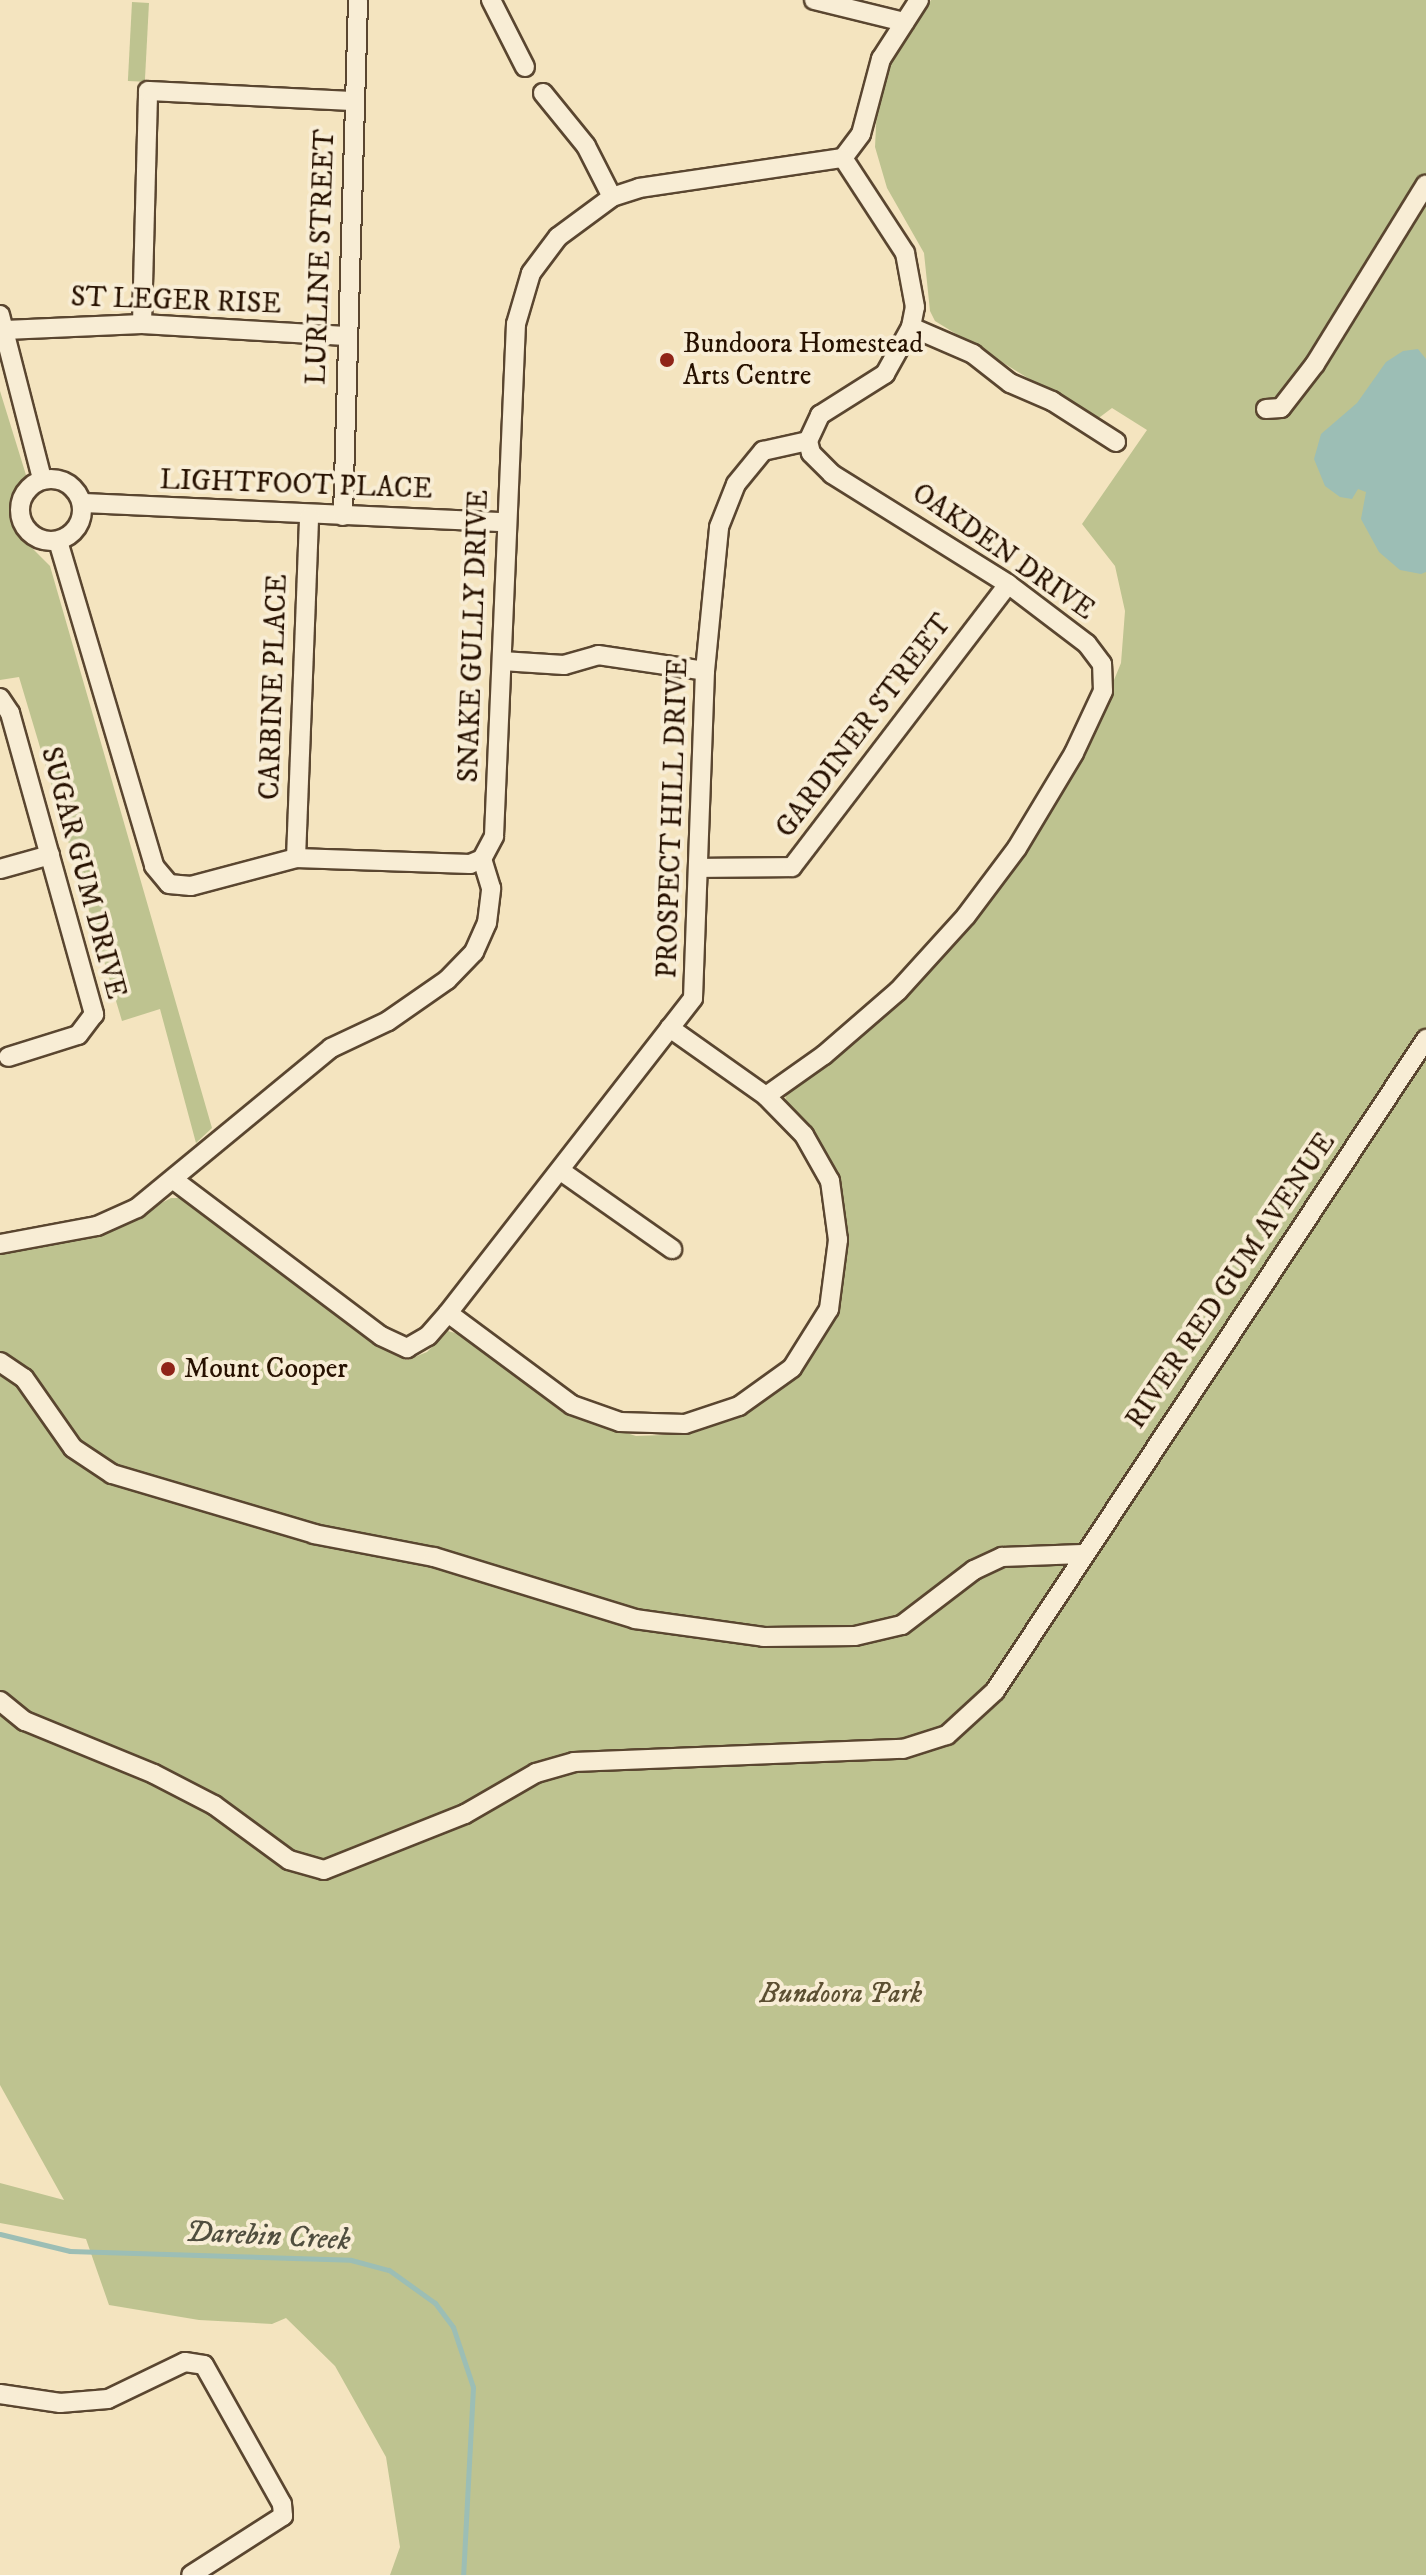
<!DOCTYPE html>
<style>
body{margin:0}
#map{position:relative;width:1426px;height:2575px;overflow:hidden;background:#f4e4bf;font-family:"IM FELL DW Pica",serif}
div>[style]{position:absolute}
.green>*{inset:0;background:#bec390;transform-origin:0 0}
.water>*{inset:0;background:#9cbeb5}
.stream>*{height:5px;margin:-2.5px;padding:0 2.5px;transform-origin:2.5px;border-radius:2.5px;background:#9cbeb5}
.roads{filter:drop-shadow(2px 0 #5a4630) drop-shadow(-2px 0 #5a4630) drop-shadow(0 2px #5a4630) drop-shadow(0 -2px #5a4630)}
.minor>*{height:18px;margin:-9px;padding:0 9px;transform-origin:9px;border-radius:9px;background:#f8edd5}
.minor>.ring{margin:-9px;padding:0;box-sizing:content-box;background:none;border:18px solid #f8edd5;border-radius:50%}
.dots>*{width:22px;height:22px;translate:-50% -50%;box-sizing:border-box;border:4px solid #f8edd5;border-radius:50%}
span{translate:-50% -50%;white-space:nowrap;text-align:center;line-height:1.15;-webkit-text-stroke:8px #f8edd5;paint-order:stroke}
.street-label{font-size:28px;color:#271100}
.poi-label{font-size:28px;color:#271100}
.left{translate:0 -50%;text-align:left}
.park-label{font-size:28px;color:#5c4f32;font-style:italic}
.water-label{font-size:30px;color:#504e3f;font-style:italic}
</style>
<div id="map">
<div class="green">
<div style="clip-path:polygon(931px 0,1426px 0,1426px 2575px,390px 2575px,400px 2547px,386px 2457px,335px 2366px,286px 2318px,272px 2324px,199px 2320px,109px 2305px,86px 2239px,0 2223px,0 2183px,64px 2200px,0 2085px,0 1252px,101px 1235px,171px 1198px,182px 1198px,385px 1350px,407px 1360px,427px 1352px,448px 1331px,462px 1335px,563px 1413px,636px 1436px,690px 1434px,738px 1418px,786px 1386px,809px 1360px,838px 1303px,847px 1238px,838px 1187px,785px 1104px,786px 1094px,856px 1040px,927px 971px,1107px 697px,1121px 663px,1125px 611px,1115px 566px,1082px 524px,1147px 430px,1112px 408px,1096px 420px,935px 321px,930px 311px,924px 253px,887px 188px,875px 147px,877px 106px,888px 68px)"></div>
<div style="left:132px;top:2px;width:17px;height:79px;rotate:3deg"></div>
<div style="clip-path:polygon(0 391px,26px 475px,16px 492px,15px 531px,50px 566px,212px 1128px,196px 1143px,160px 1009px,122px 1021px,19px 677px,0 680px)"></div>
</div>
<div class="water">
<div style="clip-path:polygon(1418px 349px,1426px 359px,1426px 572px,1421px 574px,1400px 570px,1379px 552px,1361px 519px,1366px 492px,1358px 489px,1352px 499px,1340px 497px,1325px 486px,1314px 459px,1321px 434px,1357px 403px,1386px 362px,1403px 351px)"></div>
</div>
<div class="stream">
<div style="left:0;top:2234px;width:72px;rotate:13.7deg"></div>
<div style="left:70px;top:2251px;width:281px;rotate:1.8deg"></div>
<div style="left:351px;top:2260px;width:39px;rotate:15deg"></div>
<div style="left:389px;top:2270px;width:57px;rotate:35.7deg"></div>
<div style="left:435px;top:2303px;width:30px;rotate:53deg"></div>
<div style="left:453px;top:2327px;width:63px;rotate:71.6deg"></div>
<div style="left:473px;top:2387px;width:188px;rotate:93deg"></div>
</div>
<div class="roads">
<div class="minor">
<div style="left:491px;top:0;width:75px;rotate:63.1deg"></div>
<div style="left:814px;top:0;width:93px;rotate:13.7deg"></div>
<div style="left:543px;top:93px;width:68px;rotate:50.9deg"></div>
<div style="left:586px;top:146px;width:57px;rotate:63deg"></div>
<div style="left:0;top:315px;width:169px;rotate:75.6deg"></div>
<div style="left:142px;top:324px;width:233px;rotate:-88.5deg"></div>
<div style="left:148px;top:91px;width:205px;rotate:2.8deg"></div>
<div style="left:911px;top:327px;width:68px;rotate:23.5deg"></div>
<div style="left:973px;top:354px;width:47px;rotate:38.1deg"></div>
<div style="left:1010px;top:383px;width:46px;rotate:23.2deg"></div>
<div style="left:1052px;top:401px;width:76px;rotate:32.6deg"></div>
<div style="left:5px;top:330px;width:137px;rotate:-2.5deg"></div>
<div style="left:142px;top:324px;width:204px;rotate:3.4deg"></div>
<div style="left:1266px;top:409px;width:15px;rotate:-4deg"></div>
<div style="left:1281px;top:408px;width:56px;rotate:-52.3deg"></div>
<div style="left:1315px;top:364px;width:211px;rotate:-58.3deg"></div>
<div class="ring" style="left:20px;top:479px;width:44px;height:44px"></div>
<div style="left:82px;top:503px;width:425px;rotate:2.6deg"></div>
<div style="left:343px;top:516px;width:516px;rotate:-88.33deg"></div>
<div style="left:58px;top:541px;width:339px;rotate:73.5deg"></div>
<div style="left:154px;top:866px;width:23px;rotate:50deg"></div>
<div style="left:169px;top:884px;width:22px;rotate:5deg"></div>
<div style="left:191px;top:886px;width:109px;rotate:-14.9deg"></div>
<div style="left:296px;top:858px;width:174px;rotate:2deg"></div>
<div style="left:470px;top:864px;width:13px;rotate:-23deg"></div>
<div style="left:482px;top:859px;width:26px;rotate:-62deg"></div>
<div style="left:494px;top:836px;width:512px;rotate:-87.54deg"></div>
<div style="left:516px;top:324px;width:53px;rotate:-73.6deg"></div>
<div style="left:531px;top:273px;width:45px;rotate:-53.1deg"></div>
<div style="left:558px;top:237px;width:67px;rotate:-36.5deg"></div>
<div style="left:612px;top:197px;width:28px;rotate:-18deg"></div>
<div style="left:639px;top:188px;width:206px;rotate:-8.4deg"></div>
<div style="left:843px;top:158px;width:30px;rotate:-53deg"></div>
<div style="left:861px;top:134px;width:78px;rotate:-75.1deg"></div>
<div style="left:881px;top:59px;width:70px;rotate:-57.2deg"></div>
<div style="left:502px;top:661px;width:62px;rotate:3.7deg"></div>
<div style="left:564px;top:665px;width:35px;rotate:-16deg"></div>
<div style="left:598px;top:655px;width:108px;rotate:8.5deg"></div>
<div style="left:0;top:698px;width:18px;rotate:56deg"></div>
<div style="left:10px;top:713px;width:313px;rotate:74.4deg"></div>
<div style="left:94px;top:1014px;width:26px;rotate:127deg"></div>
<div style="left:78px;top:1035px;width:73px;rotate:162.6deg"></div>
<div style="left:296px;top:858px;width:341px;rotate:-87.8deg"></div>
<div style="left:700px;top:868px;width:92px;rotate:-0.6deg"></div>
<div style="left:792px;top:867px;width:356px;rotate:-52.6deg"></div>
<div style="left:0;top:869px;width:52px;rotate:-15.6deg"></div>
<div style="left:766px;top:1096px;width:71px;rotate:-35.3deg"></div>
<div style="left:824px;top:1055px;width:98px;rotate:-40.9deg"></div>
<div style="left:898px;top:991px;width:101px;rotate:-47.8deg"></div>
<div style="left:966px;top:916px;width:85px;rotate:-53.1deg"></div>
<div style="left:1017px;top:848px;width:111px;rotate:-59deg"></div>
<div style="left:1074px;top:753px;width:68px;rotate:-64.9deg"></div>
<div style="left:1103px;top:691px;width:27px;rotate:-92deg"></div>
<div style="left:1102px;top:664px;width:25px;rotate:-127deg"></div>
<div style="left:1087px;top:644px;width:99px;rotate:-142.8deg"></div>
<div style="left:1008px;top:584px;width:208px;rotate:-148deg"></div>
<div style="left:832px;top:474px;width:30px;rotate:-135deg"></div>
<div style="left:811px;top:453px;width:12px;rotate:-104deg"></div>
<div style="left:808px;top:441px;width:29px;rotate:-65deg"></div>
<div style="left:820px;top:415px;width:77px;rotate:-32.2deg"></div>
<div style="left:885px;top:374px;width:54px;rotate:-61deg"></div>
<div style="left:911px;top:327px;width:20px;rotate:-79deg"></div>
<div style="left:915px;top:307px;width:55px;rotate:-100.5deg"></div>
<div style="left:905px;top:253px;width:113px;rotate:-123.1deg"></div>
<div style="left:561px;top:1171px;width:136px;rotate:35.1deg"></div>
<div style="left:174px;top:1180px;width:259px;rotate:37deg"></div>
<div style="left:381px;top:1336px;width:29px;rotate:25deg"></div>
<div style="left:407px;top:1348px;width:24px;rotate:-30deg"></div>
<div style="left:428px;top:1336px;width:30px;rotate:-49deg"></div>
<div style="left:448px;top:1313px;width:399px;rotate:-52.1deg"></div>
<div style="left:693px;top:998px;width:327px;rotate:-87.9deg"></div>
<div style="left:705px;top:671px;width:145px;rotate:-84.4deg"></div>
<div style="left:719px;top:527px;width:46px;rotate:-68.4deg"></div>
<div style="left:736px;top:484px;width:43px;rotate:-50.7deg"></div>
<div style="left:763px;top:451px;width:46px;rotate:-12.5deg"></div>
<div style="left:0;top:1244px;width:99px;rotate:-10.5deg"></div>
<div style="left:97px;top:1226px;width:44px;rotate:-24.2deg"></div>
<div style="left:137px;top:1208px;width:251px;rotate:-39.5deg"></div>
<div style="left:331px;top:1048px;width:63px;rotate:-25.3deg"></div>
<div style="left:388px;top:1021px;width:72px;rotate:-34.8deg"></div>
<div style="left:447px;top:980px;width:39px;rotate:-46deg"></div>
<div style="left:474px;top:952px;width:32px;rotate:-66deg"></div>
<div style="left:487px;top:923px;width:35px;rotate:-83deg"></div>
<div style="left:491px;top:888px;width:30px;rotate:-107deg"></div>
<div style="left:448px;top:1313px;width:154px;rotate:36.6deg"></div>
<div style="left:572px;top:1405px;width:51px;rotate:19.5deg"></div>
<div style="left:620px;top:1422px;width:65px;rotate:1.8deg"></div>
<div style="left:685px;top:1424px;width:57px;rotate:-18.4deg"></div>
<div style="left:739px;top:1406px;width:65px;rotate:-35.6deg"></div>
<div style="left:792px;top:1368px;width:70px;rotate:-57.9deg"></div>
<div style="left:829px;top:1309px;width:70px;rotate:-82.6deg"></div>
<div style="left:838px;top:1240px;width:60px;rotate:-97.7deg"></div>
<div style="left:830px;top:1181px;width:53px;rotate:-119.5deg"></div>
<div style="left:804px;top:1135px;width:54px;rotate:-134.3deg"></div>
<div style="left:766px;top:1096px;width:118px;rotate:-144.7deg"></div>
<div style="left:0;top:1362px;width:29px;rotate:34deg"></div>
<div style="left:24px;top:1378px;width:85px;rotate:55deg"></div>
<div style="left:73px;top:1448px;width:47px;rotate:33.7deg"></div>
<div style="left:112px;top:1474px;width:211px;rotate:16.5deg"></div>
<div style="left:314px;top:1534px;width:122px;rotate:10.9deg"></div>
<div style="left:434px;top:1557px;width:210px;rotate:17.1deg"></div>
<div style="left:635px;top:1619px;width:130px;rotate:7.9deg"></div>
<div style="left:764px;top:1637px;width:91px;rotate:-0.6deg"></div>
<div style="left:855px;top:1636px;width:48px;rotate:-13.2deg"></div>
<div style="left:902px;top:1625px;width:91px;rotate:-37.4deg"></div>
<div style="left:974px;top:1570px;width:31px;rotate:-25deg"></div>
<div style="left:1002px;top:1557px;width:80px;rotate:-2.1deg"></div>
<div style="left:0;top:1701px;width:32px;rotate:39deg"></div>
<div style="left:25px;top:1721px;width:139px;rotate:22.3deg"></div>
<div style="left:154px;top:1774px;width:68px;rotate:27.3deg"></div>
<div style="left:214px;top:1805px;width:93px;rotate:36.3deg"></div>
<div style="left:289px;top:1860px;width:36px;rotate:16deg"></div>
<div style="left:324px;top:1870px;width:152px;rotate:-21.7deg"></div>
<div style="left:465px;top:1814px;width:82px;rotate:-30deg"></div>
<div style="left:536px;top:1773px;width:40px;rotate:-16deg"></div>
<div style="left:574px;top:1762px;width:329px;rotate:-2.3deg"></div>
<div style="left:903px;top:1749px;width:46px;rotate:-17.7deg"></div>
<div style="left:947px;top:1735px;width:65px;rotate:-42.5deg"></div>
<div style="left:995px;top:1691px;width:782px;rotate:-56.53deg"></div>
<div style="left:0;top:2394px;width:61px;rotate:8.5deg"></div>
<div style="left:60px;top:2403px;width:48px;rotate:-4.8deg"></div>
<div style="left:108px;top:2399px;width:85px;rotate:-25.7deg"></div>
<div style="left:185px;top:2362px;width:19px;rotate:9deg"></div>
<div style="left:204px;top:2365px;width:159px;rotate:60.7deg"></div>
<div style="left:282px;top:2504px;width:12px;rotate:85deg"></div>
<div style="left:283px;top:2516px;width:109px;rotate:147.3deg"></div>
</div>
</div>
<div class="dots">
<div style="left:667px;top:360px;background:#8f2418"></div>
<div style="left:168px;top:1369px;background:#8f2418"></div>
</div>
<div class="street-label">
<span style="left:321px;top:257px;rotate:-88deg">LURLINE STREET</span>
<span style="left:176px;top:301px;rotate:2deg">ST LEGER RISE</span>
<span style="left:296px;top:485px;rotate:2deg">LIGHTFOOT PLACE</span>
<span style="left:1003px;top:552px;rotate:35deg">OAKDEN DRIVE</span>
<span style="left:474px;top:636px;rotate:-88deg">SNAKE GULLY DRIVE</span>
<span style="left:274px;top:687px;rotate:-88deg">CARBINE PLACE</span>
<span style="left:864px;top:726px;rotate:-53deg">GARDINER STREET</span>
<span style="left:673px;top:818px;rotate:-88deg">PROSPECT HILL DRIVE</span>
<span style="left:83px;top:873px;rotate:75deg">SUGAR GUM DRIVE</span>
<span style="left:1231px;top:1281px;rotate:-56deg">RIVER RED GUM AVENUE</span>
</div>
<div class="poi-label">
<span class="left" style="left:683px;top:360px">Bundoora Homestead<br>Arts Centre</span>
<span class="left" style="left:184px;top:1369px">Mount Cooper</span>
</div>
<div class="park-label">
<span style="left:841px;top:1994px">Bundoora Park</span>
</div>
<div class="water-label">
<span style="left:268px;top:2237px;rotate:3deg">Darebin Creek</span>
</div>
</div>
